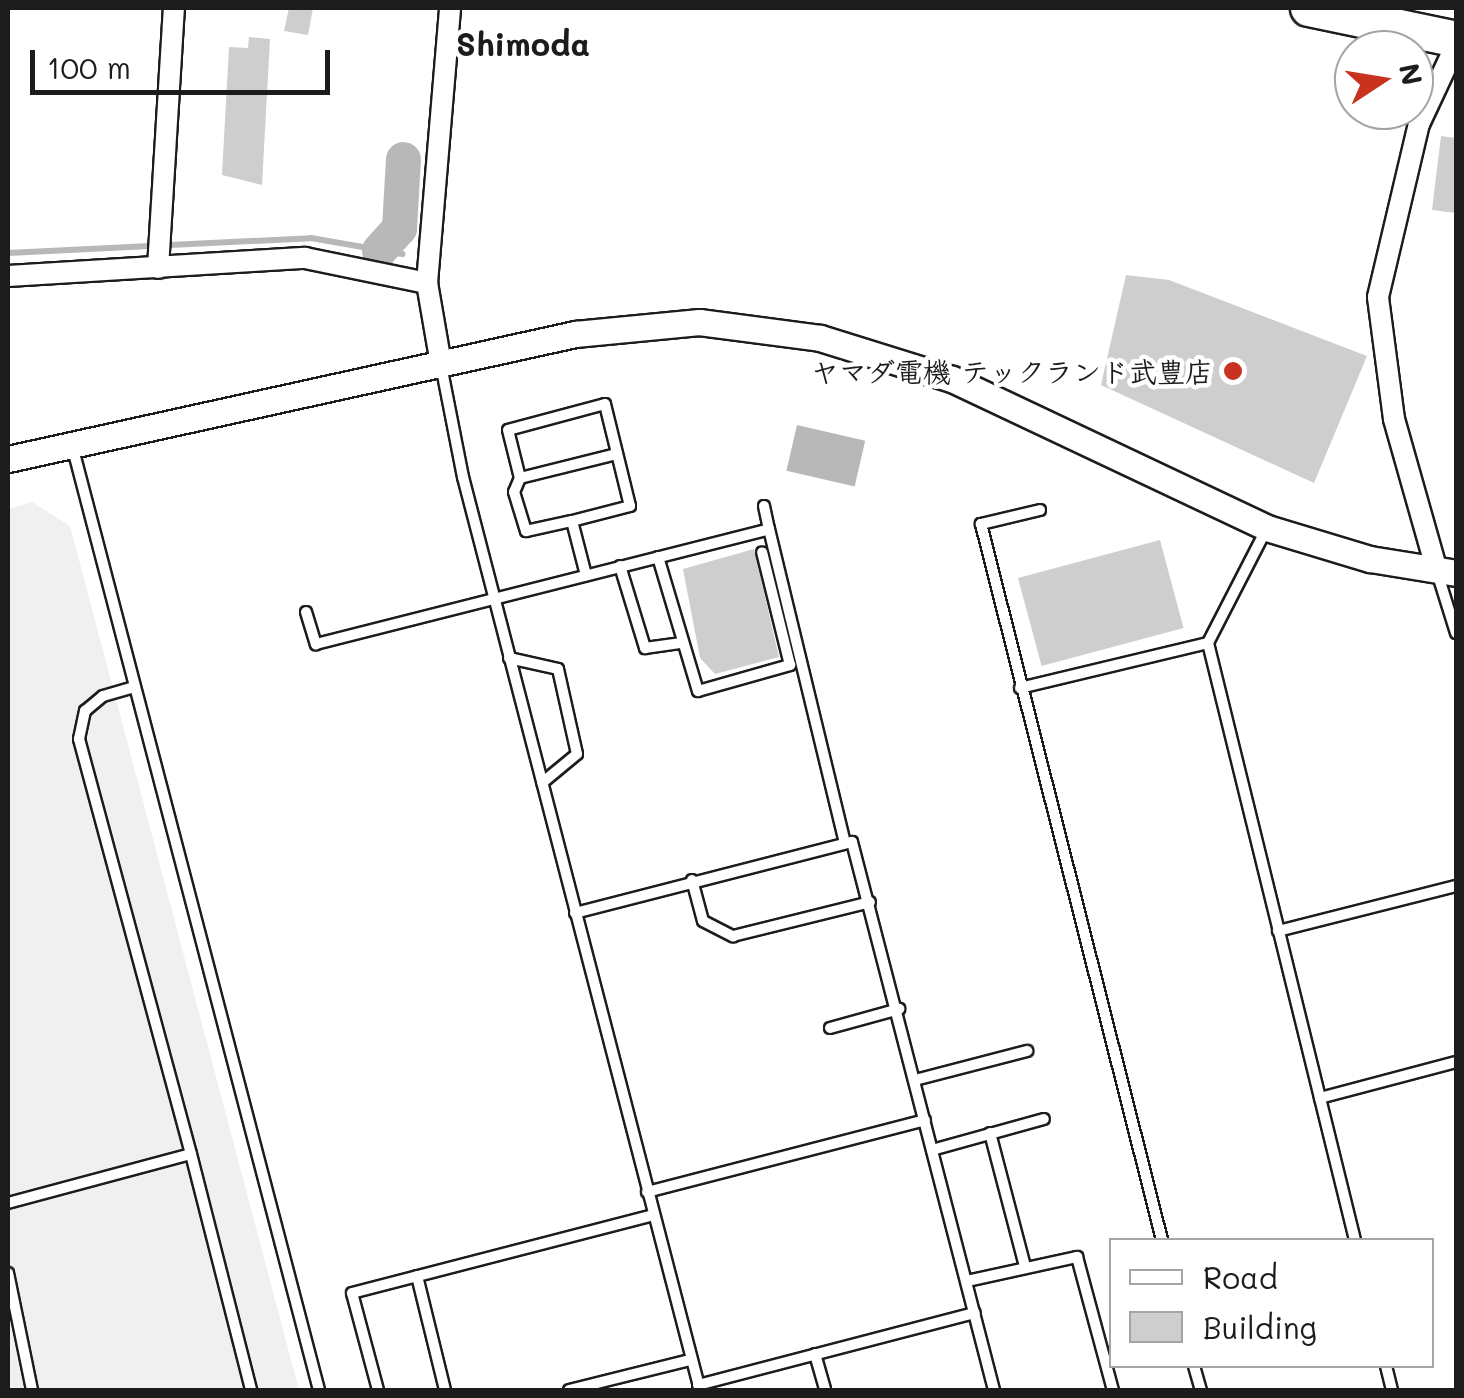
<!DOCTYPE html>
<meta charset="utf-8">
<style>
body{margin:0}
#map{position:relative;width:1464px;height:1398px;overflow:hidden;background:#fff;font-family:Mali,"Klee One",sans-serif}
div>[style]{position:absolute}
.built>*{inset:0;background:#f0f0f0}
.water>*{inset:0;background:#b8b8b8;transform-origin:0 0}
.stream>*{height:6px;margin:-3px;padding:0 3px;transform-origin:3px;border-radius:3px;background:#b8b8b8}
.river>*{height:35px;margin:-17.5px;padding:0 17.5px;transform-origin:17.5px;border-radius:17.5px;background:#b8b8b8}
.building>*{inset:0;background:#cecece;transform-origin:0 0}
.roads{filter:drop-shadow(2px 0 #1c1c1c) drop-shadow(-2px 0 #1c1c1c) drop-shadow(0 2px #1c1c1c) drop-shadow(0 -2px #1c1c1c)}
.service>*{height:10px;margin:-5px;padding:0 5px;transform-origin:5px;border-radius:5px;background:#fff}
.minor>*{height:20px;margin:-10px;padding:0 10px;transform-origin:10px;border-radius:10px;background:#fff}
.tertiary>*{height:25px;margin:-12.5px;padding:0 12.5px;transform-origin:12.5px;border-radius:12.5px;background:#fff}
.trunk>*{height:35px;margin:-17.5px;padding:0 17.5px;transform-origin:17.5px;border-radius:17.5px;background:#fff}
.dots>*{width:28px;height:28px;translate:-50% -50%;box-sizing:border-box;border:5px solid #fff;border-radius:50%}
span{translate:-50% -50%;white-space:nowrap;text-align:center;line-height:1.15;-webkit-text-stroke:9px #fff;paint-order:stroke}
.poi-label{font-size:28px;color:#1c1c1c;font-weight:700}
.right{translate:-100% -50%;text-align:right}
.quarter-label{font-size:32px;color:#1c1c1c;font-weight:700}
.frame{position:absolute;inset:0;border:10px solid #1c1c1c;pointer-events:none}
.legend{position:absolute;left:1109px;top:1238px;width:325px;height:130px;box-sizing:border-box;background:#fff;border:2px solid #a4a4a4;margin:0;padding:12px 18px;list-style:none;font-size:30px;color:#1c1c1c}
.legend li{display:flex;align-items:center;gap:20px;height:50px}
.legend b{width:50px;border:2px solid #a4a4a4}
.north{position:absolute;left:1334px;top:30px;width:100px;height:100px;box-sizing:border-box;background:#fff;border:2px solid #a4a4a4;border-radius:50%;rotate:78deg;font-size:28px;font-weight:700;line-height:40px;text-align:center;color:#1c1c1c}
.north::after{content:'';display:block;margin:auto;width:35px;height:45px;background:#c8321e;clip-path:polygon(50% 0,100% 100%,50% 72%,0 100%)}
.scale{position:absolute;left:30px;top:50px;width:300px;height:45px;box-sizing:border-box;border:5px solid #1c1c1c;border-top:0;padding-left:12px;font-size:30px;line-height:35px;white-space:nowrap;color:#1c1c1c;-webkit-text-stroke:8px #fff;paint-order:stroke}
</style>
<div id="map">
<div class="built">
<div style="clip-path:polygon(32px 502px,70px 526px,299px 1390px,8px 1390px,8px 509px)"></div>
</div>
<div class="water">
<div style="left:797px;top:425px;width:70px;height:47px;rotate:13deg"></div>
</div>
<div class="stream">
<div style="left:8px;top:253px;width:303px;rotate:-2.8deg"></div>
<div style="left:311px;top:238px;width:93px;rotate:9.9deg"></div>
</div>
<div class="river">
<div style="left:379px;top:250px;width:30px;rotate:-48deg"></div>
<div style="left:399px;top:228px;width:69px;rotate:-86.7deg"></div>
</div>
<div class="building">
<div style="clip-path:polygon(289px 8px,313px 8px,308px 35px,284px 31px)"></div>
<div style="clip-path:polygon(249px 37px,270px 39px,262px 185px,222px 175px,229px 47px,248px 48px)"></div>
<div style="clip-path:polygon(1441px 136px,1456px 138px,1456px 213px,1432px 210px)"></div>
<div style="clip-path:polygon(1126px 275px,1169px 280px,1367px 356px,1314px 483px,1101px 385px)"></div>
<div style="left:1160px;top:540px;width:91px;height:147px;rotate:75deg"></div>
<div style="clip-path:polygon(754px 549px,779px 657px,715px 674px,700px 658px,683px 569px)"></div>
</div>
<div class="roads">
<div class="service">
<div style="left:441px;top:365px;width:114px;rotate:78.9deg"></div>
<div style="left:463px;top:477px;width:943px;rotate:75.45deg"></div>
<div style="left:73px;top:449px;width:973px;rotate:75.35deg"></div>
<div style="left:520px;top:478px;width:100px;rotate:-13.9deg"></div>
<div style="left:764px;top:506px;width:24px;rotate:78deg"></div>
<div style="left:1040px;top:510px;width:61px;rotate:166.7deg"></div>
<div style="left:981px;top:524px;width:739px;rotate:75.81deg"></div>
<div style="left:572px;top:521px;width:60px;rotate:-14.5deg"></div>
<div style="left:630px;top:506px;width:105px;rotate:-103.8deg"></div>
<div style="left:605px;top:404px;width:100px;rotate:165deg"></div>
<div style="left:508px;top:430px;width:49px;rotate:76deg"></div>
<div style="left:520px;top:478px;width:15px;rotate:113deg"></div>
<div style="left:514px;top:492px;width:41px;rotate:72.9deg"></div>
<div style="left:526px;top:531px;width:47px;rotate:-12.3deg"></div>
<div style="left:572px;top:521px;width:56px;rotate:75.5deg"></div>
<div style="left:1267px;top:528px;width:129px;rotate:117.2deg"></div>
<div style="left:1208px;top:643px;width:615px;rotate:76.17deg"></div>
<div style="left:658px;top:557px;width:140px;rotate:73.4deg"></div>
<div style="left:698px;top:691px;width:96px;rotate:-15.8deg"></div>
<div style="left:790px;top:665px;width:116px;rotate:-103.9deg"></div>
<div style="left:620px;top:566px;width:86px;rotate:73deg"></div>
<div style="left:645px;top:648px;width:37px;rotate:-8deg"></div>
<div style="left:1437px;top:572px;width:64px;rotate:72.7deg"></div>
<div style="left:306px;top:612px;width:34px;rotate:73deg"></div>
<div style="left:316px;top:644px;width:467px;rotate:-14.2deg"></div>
<div style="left:769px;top:529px;width:323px;rotate:76.4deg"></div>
<div style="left:509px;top:658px;width:50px;rotate:12.7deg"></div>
<div style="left:558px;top:669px;width:87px;rotate:77.4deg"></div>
<div style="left:577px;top:754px;width:45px;rotate:140.4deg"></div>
<div style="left:1020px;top:688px;width:193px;rotate:-13.5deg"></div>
<div style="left:692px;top:880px;width:42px;rotate:75deg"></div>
<div style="left:703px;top:921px;width:34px;rotate:27deg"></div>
<div style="left:733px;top:936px;width:141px;rotate:-13.9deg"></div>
<div style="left:575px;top:913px;width:286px;rotate:-14.4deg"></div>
<div style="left:852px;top:842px;width:566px;rotate:75.47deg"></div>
<div style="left:1278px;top:931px;width:184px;rotate:-14.2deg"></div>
<div style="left:830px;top:1028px;width:72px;rotate:-15.4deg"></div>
<div style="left:915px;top:1080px;width:116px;rotate:-14.5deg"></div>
<div style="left:1320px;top:1098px;width:141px;rotate:-14.8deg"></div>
<div style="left:990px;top:1133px;width:138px;rotate:75.3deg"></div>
<div style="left:932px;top:1150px;width:116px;rotate:-15.5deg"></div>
<div style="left:191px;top:1154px;width:244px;rotate:75.7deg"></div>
<div style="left:647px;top:1192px;width:287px;rotate:-14.5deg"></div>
<div style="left:8px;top:1203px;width:189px;rotate:-15deg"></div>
<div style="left:191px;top:1154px;width:430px;rotate:-105.1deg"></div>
<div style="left:79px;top:739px;width:29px;rotate:-78deg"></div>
<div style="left:85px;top:711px;width:23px;rotate:-40deg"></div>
<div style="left:103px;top:696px;width:32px;rotate:-16deg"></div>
<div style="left:8px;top:1273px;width:119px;rotate:78.4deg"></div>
<div style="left:417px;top:1276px;width:117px;rotate:76.2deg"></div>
<div style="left:967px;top:1281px;width:113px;rotate:-12.3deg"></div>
<div style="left:1077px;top:1257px;width:138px;rotate:74.9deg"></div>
<div style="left:815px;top:1354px;width:37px;rotate:74deg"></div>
<div style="left:1194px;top:1366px;width:25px;rotate:74deg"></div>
<div style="left:1386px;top:1366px;width:25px;rotate:76deg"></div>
<div style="left:698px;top:1385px;width:286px;rotate:-14.6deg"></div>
<div style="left:378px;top:1390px;width:100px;rotate:-105deg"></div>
<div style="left:352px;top:1293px;width:311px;rotate:-14.5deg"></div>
<div style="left:569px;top:1390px;width:125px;rotate:-13.9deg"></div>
</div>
<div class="minor">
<div style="left:158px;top:268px;width:260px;rotate:-86.5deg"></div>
<div style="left:8px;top:276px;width:298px;rotate:-3.5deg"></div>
<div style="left:305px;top:258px;width:125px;rotate:11.6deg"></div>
<div style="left:441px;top:364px;width:82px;rotate:-99.8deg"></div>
<div style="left:427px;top:283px;width:276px;rotate:-85.2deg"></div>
<div style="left:1437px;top:571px;width:158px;rotate:-105.8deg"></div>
<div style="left:1394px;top:419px;width:123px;rotate:-97.5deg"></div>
<div style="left:1378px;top:297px;width:178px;rotate:-76.7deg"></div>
<div style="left:1419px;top:124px;width:87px;rotate:-64.9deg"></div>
</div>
<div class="tertiary">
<div style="left:8px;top:459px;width:581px;rotate:-12.43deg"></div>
<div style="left:575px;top:334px;width:125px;rotate:-5.5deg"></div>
<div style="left:699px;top:322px;width:122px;rotate:7.5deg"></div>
<div style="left:820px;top:338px;width:138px;rotate:17.3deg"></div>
<div style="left:952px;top:379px;width:348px;rotate:25.3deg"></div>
<div style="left:1267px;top:528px;width:108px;rotate:16.8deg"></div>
<div style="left:1370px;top:559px;width:87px;rotate:9.2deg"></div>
</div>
<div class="trunk">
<div style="left:1308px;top:8px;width:151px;rotate:11.8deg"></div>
</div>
</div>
<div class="dots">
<div style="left:1233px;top:371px;background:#c8321e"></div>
</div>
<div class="poi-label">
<span class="right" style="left:1213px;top:371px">ヤマダ電機 テックランド武豊店</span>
</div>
<div class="quarter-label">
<span style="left:523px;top:43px">Shimoda</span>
</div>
<div class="frame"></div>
<ul class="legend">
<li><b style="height:12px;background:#fff"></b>Road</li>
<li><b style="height:28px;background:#cecece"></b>Building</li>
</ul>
<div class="north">N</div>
<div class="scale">100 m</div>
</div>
